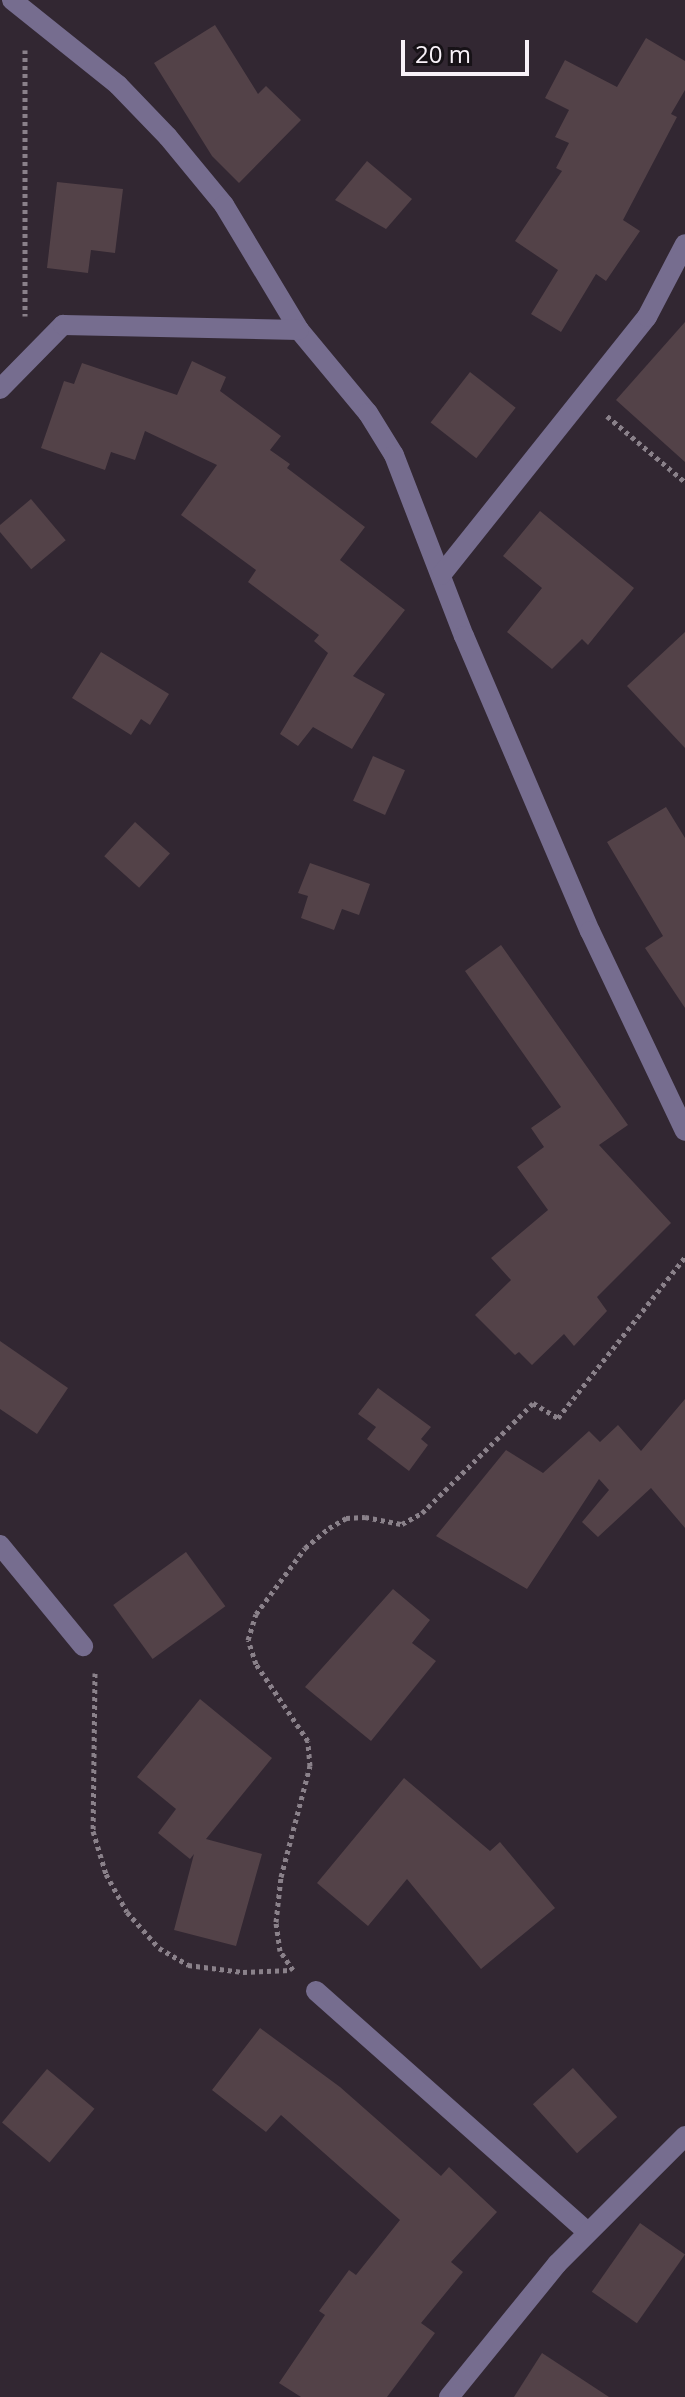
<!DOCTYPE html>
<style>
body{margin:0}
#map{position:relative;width:685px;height:2397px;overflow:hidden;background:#322732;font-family:"Open Sans",sans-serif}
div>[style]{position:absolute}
.building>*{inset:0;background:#534248;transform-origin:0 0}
.path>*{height:5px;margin-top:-2.5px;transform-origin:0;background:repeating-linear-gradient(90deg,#8a818a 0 4px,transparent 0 8px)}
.minor>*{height:20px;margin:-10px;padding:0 10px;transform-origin:10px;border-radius:10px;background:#766d8f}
span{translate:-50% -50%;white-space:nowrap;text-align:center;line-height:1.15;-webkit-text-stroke:8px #171217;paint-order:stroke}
.scale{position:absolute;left:401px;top:40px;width:128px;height:36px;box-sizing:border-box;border:4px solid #f9f2f9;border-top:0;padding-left:10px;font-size:24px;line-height:28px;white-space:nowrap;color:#f9f2f9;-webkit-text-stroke:6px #171217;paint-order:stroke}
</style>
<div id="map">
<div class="building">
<div style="clip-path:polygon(215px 25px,258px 94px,266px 86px,301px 120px,239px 183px,212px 156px,154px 63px)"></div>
<div style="clip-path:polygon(646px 38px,685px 61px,685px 90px,671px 114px,677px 117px,623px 220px,640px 231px,606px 281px,596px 274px,561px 332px,531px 314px,558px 270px,515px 241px,562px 171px,556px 168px,569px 143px,555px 137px,569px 110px,545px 98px,565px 60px,617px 87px)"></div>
<div style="clip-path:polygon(367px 161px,412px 199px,386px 229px,335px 200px)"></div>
<div style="clip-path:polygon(57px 182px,123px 189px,115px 253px,91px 250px,88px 273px,47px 268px)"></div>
<div style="clip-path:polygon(685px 322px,685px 462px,616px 400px)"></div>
<div style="clip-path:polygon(192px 361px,226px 377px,220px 391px,281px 436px,270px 450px,290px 464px,287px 468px,365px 527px,340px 560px,405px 610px,353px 676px,385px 694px,352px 749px,313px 727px,298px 746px,280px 734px,328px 653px,314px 641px,319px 635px,248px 582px,256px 570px,181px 515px,217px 465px,145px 431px,135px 460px,111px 452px,105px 470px,41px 448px,64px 381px,74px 384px,82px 363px,177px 395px)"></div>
<div style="left:470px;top:372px;width:58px;height:64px;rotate:38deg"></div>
<div style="left:31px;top:499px;width:54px;height:45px;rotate:50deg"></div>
<div style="clip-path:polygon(540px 511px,634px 588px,588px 645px,582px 639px,552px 669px,507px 632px,542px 588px,503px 556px)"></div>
<div style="clip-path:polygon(685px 632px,685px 748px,627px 686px)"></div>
<div style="clip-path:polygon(101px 652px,169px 694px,150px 725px,141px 719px,131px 735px,72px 698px)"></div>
<div style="left:373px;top:756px;width:35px;height:49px;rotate:24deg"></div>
<div style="clip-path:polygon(666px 807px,685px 838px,685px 1008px,645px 948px,663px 936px,607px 842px)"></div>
<div style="left:135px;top:822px;width:47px;height:46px;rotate:42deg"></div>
<div style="clip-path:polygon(310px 863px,370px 884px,359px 915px,342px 909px,334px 930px,301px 918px,308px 896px,298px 893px)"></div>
<div style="clip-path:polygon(501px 945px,628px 1125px,599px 1145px,671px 1223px,597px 1297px,607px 1311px,574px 1346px,564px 1334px,532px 1365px,519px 1352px,515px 1355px,475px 1315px,511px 1280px,491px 1258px,548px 1210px,517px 1167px,544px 1147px,531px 1128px,561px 1107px,465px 971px)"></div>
<div style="clip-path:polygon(0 1341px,68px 1388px,37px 1434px,0 1409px)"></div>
<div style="clip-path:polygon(378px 1388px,431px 1427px,421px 1439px,428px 1445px,409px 1471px,367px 1439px,376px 1427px,358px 1414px)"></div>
<div style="clip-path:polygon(685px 1399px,685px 1528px,651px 1488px,598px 1537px,582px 1522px,609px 1490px,599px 1479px,527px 1589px,436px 1536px,506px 1450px,543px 1473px,589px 1431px,600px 1442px,618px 1425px,641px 1451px)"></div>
<div style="left:186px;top:1552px;width:67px;height:90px;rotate:54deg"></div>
<div style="clip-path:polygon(393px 1589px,430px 1620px,412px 1643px,436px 1661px,371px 1741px,305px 1687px)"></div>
<div style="clip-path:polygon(200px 1699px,272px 1758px,206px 1839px,262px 1854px,236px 1946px,174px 1930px,194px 1854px,190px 1859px,158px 1833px,176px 1809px,137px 1777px)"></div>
<div style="clip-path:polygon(404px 1778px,490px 1851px,500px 1842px,555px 1908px,481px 1969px,407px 1879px,368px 1926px,317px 1883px)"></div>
<div style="clip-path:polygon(260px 2028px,340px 2087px,441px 2176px,449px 2167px,497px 2212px,451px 2262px,463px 2272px,421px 2323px,435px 2333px,387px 2397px,301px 2397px,279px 2383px,325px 2315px,319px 2311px,349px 2270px,356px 2275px,400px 2220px,281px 2115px,266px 2132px,212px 2090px)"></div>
<div style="left:573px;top:2068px;width:66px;height:54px;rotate:48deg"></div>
<div style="left:47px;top:2069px;width:62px;height:70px;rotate:40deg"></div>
<div style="left:640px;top:2223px;width:55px;height:84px;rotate:35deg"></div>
<div style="clip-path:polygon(542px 2353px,609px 2397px,514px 2397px)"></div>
</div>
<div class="path">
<div style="left:25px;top:50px;width:266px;rotate:90deg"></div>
<div style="left:607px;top:416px;width:102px;rotate:40.2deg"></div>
<div style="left:95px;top:1673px;width:158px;rotate:90.7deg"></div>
<div style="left:93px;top:1831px;width:45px;rotate:73.2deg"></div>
<div style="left:106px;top:1874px;width:43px;rotate:61.1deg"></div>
<div style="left:127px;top:1912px;width:48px;rotate:48.4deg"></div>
<div style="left:159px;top:1948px;width:34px;rotate:30deg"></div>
<div style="left:188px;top:1965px;width:55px;rotate:7.3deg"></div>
<div style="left:243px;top:1972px;width:48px;rotate:-2.4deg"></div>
<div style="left:293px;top:1970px;width:23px;rotate:-124deg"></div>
<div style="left:280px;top:1951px;width:29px;rotate:-98deg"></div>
<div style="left:276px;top:1922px;width:45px;rotate:-83.7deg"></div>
<div style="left:281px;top:1877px;width:115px;rotate:-75.4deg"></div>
<div style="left:310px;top:1766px;width:25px;rotate:-95deg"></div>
<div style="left:308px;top:1741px;width:93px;rotate:-124deg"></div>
<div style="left:256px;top:1664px;width:25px;rotate:-108deg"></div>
<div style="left:248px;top:1640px;width:27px;rotate:-73deg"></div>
<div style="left:256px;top:1614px;width:82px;rotate:-53.4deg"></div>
<div style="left:305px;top:1548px;width:31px;rotate:-40deg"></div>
<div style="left:329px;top:1528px;width:20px;rotate:-30deg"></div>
<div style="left:346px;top:1518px;width:19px;rotate:-3deg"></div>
<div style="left:365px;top:1517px;width:38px;rotate:11deg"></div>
<div style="left:402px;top:1524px;width:23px;rotate:-29deg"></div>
<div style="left:422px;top:1513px;width:156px;rotate:-44.7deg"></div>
<div style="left:533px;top:1403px;width:29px;rotate:31deg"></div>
<div style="left:558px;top:1418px;width:205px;rotate:-51.7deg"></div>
</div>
<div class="minor">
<div style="left:12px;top:0;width:136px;rotate:38.7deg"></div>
<div style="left:118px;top:85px;width:72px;rotate:46.1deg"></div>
<div style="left:168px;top:137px;width:88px;rotate:50.5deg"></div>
<div style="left:224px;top:205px;width:146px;rotate:59deg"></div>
<div style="left:299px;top:330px;width:108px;rotate:50.3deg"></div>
<div style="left:368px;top:413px;width:49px;rotate:58.2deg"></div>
<div style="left:394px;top:455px;width:194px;rotate:68.9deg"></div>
<div style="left:464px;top:636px;width:321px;rotate:66.9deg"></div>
<div style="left:590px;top:931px;width:221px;rotate:64.6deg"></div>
<div style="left:0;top:389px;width:90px;rotate:-45.5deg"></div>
<div style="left:63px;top:325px;width:236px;rotate:1.2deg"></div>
<div style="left:441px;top:575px;width:330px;rotate:-51.4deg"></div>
<div style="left:647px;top:317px;width:82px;rotate:-62.5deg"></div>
<div style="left:0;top:1545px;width:131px;rotate:50.6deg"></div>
<div style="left:316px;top:1991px;width:363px;rotate:41.6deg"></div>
<div style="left:449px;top:2397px;width:171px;rotate:-50.9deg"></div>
<div style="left:557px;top:2264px;width:181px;rotate:-45deg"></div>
</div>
<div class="scale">20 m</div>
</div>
